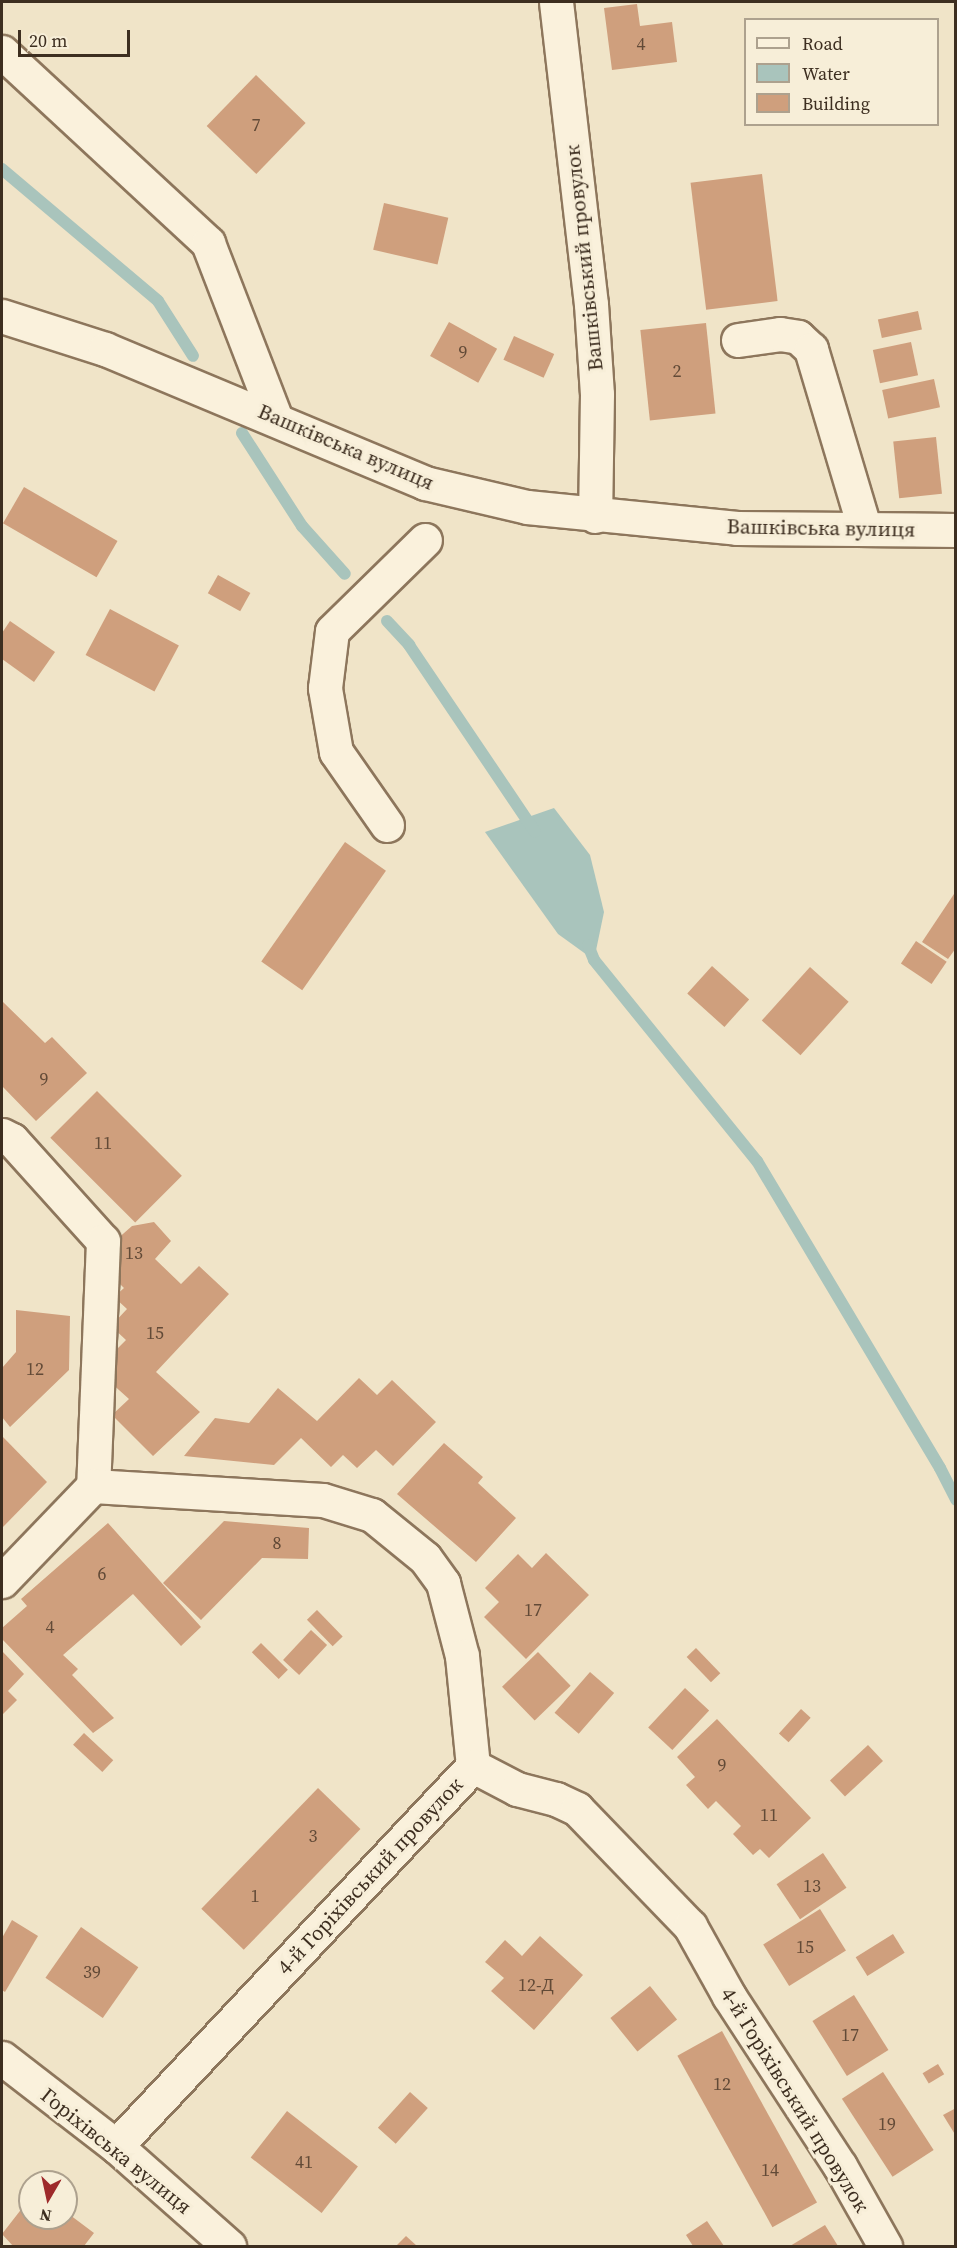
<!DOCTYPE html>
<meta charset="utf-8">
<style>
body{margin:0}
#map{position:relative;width:957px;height:2248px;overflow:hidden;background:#f0e4c8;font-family:"Source Serif 4",serif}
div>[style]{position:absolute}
.water>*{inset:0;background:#a9c4bc}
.stream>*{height:12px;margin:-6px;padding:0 6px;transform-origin:6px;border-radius:6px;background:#a9c4bc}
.building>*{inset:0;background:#cf9f7d;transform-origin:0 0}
.roads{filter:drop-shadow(2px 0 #8d765c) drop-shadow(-2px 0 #8d765c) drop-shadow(0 2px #8d765c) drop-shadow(0 -2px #8d765c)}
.minor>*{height:33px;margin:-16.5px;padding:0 16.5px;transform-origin:16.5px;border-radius:16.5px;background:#faf1dc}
span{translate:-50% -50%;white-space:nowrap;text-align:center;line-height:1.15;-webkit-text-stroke:6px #f7eed8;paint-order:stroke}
.number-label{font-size:18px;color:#624a37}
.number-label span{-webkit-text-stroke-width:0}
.street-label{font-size:21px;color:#3d2e20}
.frame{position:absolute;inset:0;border:3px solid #3d2e20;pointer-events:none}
.legend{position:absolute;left:744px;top:18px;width:195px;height:108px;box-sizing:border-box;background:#f7eed8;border:2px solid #ada18e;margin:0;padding:8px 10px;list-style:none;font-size:18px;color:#3d2e20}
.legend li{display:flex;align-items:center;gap:12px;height:30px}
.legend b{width:30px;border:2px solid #ada18e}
.north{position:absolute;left:18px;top:2170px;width:60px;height:60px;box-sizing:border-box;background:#f7eed8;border:2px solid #ada18e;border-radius:50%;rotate:189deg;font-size:16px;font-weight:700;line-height:24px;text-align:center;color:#3d2e20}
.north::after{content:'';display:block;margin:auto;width:21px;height:27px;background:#9e2a2b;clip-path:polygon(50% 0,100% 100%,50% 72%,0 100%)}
.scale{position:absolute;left:18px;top:30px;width:112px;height:27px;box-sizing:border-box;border:3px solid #3d2e20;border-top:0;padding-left:8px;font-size:18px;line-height:21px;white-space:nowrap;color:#3d2e20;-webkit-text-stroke:4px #f7eed8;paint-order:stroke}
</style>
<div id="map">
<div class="water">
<div style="clip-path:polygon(554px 808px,590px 855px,604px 912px,594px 960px,558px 934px,485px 832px)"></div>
</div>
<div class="stream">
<div style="left:2px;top:169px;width:204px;rotate:40.2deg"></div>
<div style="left:158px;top:301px;width:65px;rotate:57.5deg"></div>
<div style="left:242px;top:433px;width:111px;rotate:57.2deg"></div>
<div style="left:302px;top:526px;width:64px;rotate:48.1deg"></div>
<div style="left:387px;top:621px;width:33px;rotate:47deg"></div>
<div style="left:409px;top:645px;width:225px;rotate:56deg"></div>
<div style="left:588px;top:945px;width:16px;rotate:68deg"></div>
<div style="left:594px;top:960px;width:259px;rotate:51deg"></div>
<div style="left:757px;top:1161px;width:357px;rotate:59.2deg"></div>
<div style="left:940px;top:1468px;width:36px;rotate:63deg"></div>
</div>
<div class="building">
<div style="clip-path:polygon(637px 4px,640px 26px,672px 22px,677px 62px,612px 70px,604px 8px)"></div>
<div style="left:256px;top:75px;width:69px;height:71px;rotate:44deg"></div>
<div style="left:762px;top:174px;width:128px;height:72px;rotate:83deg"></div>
<div style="left:384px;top:203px;width:66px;height:48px;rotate:13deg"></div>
<div style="left:918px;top:311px;width:19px;height:41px;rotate:78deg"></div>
<div style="left:449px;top:322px;width:55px;height:39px;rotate:29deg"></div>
<div style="left:706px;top:323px;width:91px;height:66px;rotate:84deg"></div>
<div style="left:514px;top:336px;width:44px;height:26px;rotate:24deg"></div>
<div style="left:911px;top:342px;width:34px;height:39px;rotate:78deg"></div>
<div style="left:934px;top:379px;width:29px;height:53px;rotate:78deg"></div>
<div style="left:936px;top:437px;width:57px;height:43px;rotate:84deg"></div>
<div style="left:24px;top:487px;width:108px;height:42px;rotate:30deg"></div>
<div style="left:218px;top:575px;width:37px;height:21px;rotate:29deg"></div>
<div style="left:110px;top:609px;width:78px;height:52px;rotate:28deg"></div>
<div style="clip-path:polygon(10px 621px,55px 652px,34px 682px,2px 659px,2px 633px)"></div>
<div style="left:345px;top:842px;width:50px;height:146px;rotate:35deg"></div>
<div style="clip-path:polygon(956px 891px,956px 948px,948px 959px,922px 942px)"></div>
<div style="left:916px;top:941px;width:37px;height:27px;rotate:34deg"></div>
<div style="left:712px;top:966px;width:50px;height:37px;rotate:42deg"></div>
<div style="left:810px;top:967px;width:52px;height:72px;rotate:42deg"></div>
<div style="clip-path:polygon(2px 1001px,45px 1043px,52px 1037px,87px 1073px,36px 1121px,2px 1086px)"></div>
<div style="left:97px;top:1091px;width:120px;height:66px;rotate:45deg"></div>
<div style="clip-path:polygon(154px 1222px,171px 1241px,155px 1259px,181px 1284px,199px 1266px,229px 1294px,156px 1372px,200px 1412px,153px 1456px,112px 1415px,129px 1399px,109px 1381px,113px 1353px,126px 1340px,111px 1326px,127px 1309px,114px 1297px,124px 1288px,109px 1273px,107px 1248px,132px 1226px)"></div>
<div style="clip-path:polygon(16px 1310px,70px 1316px,69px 1370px,10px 1427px,2px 1417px,2px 1368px,16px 1352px)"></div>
<div style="clip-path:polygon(359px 1378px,377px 1395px,392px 1380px,436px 1422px,393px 1466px,376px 1450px,357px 1468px,343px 1455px,331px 1467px,301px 1438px,274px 1465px,184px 1456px,215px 1418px,249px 1423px,278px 1388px,317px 1421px)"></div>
<div style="clip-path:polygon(2px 1436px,47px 1482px,2px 1528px)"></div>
<div style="clip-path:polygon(444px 1443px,483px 1477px,478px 1483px,516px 1518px,476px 1562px,397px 1494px)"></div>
<div style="clip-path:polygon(224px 1521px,309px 1528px,308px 1559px,262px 1558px,201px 1620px,163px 1583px)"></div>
<div style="clip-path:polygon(108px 1523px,201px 1627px,181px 1646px,133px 1594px,63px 1655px,78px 1669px,72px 1675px,114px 1718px,93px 1733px,2px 1639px,2px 1628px,27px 1606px,21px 1599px)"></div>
<div style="clip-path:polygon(546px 1553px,589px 1595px,526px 1659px,484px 1617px,499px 1602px,485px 1588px,518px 1554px,532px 1568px)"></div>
<div style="left:317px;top:1610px;width:37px;height:14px;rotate:46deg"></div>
<div style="left:311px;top:1630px;width:22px;height:41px;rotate:43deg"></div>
<div style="left:261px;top:1643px;width:38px;height:13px;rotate:45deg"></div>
<div style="left:696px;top:1648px;width:35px;height:13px;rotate:46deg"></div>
<div style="clip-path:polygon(2px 1651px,24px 1674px,8px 1691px,17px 1700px,2px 1715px)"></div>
<div style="left:538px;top:1652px;width:47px;height:50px;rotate:46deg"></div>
<div style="left:590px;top:1672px;width:32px;height:54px;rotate:41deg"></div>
<div style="left:685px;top:1688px;width:33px;height:54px;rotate:43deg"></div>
<div style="left:801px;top:1709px;width:13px;height:33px;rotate:42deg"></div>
<div style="clip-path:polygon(717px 1719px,811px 1818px,769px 1858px,760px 1849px,753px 1855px,733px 1834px,741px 1826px,716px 1801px,708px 1809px,686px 1785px,695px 1777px,677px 1757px)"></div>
<div style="left:84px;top:1733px;width:40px;height:16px;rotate:43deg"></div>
<div style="left:868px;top:1745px;width:22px;height:52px;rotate:47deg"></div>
<div style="left:318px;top:1788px;width:59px;height:168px;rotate:44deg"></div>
<div style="left:823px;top:1853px;width:42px;height:56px;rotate:56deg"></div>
<div style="left:820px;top:1909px;width:49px;height:67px;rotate:58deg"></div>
<div style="clip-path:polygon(12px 1920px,38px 1936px,5px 1992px,2px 1990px,2px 1938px)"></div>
<div style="left:81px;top:1927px;width:70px;height:62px;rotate:35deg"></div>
<div style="left:893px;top:1934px;width:22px;height:44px;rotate:58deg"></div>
<div style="clip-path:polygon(540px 1936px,583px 1975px,534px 2030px,491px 1991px,504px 1978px,485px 1962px,505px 1940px,522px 1956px)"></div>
<div style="left:650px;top:1986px;width:43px;height:51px;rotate:51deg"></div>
<div style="left:854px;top:1995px;width:65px;height:49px;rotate:58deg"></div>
<div style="left:722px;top:2031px;width:196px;height:51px;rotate:61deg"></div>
<div style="left:938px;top:2064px;width:12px;height:18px;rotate:59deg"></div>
<div style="left:883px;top:2072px;width:93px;height:49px;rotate:57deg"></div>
<div style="left:410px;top:2092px;width:24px;height:48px;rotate:42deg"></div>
<div style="clip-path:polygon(956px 2108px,956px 2136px,943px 2115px)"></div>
<div style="left:287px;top:2111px;width:90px;height:59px;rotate:38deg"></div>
<div style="clip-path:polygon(30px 2198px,30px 2218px,66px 2218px,66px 2212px,94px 2233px,84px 2246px,13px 2246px,2px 2234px)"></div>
<div style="clip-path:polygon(707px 2221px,724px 2246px,693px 2246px,686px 2235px)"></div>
<div style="clip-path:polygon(825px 2225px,838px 2246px,790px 2246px)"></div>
<div style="clip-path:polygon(406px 2236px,417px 2246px,396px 2246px)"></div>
</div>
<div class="roads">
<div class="minor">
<div style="left:556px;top:2px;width:304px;rotate:83.4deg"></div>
<div style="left:591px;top:304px;width:90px;rotate:86.2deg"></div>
<div style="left:597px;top:394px;width:122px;rotate:90.9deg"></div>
<div style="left:2px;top:52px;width:281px;rotate:42.8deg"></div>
<div style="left:208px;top:243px;width:186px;rotate:68.9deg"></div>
<div style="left:2px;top:316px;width:108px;rotate:17.8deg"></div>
<div style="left:105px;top:349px;width:347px;rotate:22.7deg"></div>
<div style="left:425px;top:483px;width:105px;rotate:13.2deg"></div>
<div style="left:527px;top:507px;width:211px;rotate:5.7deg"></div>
<div style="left:737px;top:528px;width:219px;rotate:0.5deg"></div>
<div style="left:738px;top:340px;width:42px;rotate:-8.1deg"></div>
<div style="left:780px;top:334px;width:18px;rotate:9deg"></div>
<div style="left:798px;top:337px;width:18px;rotate:43deg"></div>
<div style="left:811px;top:349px;width:186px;rotate:73.4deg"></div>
<div style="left:387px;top:825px;width:89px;rotate:-124.9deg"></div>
<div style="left:336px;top:752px;width:65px;rotate:-99.8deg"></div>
<div style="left:325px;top:688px;width:57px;rotate:-83deg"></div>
<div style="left:332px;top:631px;width:130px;rotate:-44.4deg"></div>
<div style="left:2px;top:1135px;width:11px;rotate:27deg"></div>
<div style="left:12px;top:1140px;width:136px;rotate:48deg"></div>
<div style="left:103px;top:1241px;width:245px;rotate:92.3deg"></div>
<div style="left:2px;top:1581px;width:132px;rotate:-46.2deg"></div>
<div style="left:93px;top:1486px;width:230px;rotate:3.5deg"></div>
<div style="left:323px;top:1500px;width:51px;rotate:17deg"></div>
<div style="left:372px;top:1515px;width:68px;rotate:39.1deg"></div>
<div style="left:425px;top:1558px;width:31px;rotate:54deg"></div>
<div style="left:443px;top:1583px;width:75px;rotate:75.4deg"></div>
<div style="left:462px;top:1656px;width:111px;rotate:84.3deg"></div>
<div style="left:2px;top:2058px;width:144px;rotate:37.7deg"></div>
<div style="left:116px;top:2146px;width:151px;rotate:41.5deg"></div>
<div style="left:116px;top:2146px;width:521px;rotate:-46.79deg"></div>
<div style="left:473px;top:1766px;width:50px;rotate:27.6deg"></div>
<div style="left:517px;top:1789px;width:40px;rotate:14.4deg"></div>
<div style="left:556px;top:1799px;width:23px;rotate:25deg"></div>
<div style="left:577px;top:1809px;width:163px;rotate:46deg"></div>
<div style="left:690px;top:1926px;width:80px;rotate:60.9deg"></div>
<div style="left:729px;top:1996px;width:203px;rotate:56.9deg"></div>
<div style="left:840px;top:2166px;width:92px;rotate:60.6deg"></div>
</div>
</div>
<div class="number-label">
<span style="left:641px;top:44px">4</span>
<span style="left:256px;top:125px">7</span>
<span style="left:463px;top:352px">9</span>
<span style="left:677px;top:371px">2</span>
<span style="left:44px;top:1079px">9</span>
<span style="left:103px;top:1143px">11</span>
<span style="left:134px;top:1253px">13</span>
<span style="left:155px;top:1333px">15</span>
<span style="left:35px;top:1369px">12</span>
<span style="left:277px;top:1543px">8</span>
<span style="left:102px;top:1574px">6</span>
<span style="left:533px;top:1610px">17</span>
<span style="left:50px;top:1627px">4</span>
<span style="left:722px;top:1765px">9</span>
<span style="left:769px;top:1815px">11</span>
<span style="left:313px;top:1836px">3</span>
<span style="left:812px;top:1886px">13</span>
<span style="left:255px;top:1896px">1</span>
<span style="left:805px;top:1947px">15</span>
<span style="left:92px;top:1972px">39</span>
<span style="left:536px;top:1985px">12-Д</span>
<span style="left:850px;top:2035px">17</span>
<span style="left:722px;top:2084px">12</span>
<span style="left:887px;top:2124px">19</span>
<span style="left:304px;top:2162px">41</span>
<span style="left:770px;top:2170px">14</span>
</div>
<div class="street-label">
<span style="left:584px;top:258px;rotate:-96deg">Вашківський провулок</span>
<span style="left:346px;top:447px;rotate:23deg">Вашківська вулиця</span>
<span style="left:821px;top:528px;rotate:1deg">Вашківська вулиця</span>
<span style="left:370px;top:1876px;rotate:-47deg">4-й Горіхівський провулок</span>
<span style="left:795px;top:2100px;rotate:58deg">4-й Горіхівський провулок</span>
<span style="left:116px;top:2151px;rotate:39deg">Горіхівська вулиця</span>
</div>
<div class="frame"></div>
<ul class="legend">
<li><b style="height:8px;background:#faf1dc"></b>Road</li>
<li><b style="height:16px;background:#a9c4bc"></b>Water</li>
<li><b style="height:16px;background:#cf9f7d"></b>Building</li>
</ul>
<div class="north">N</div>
<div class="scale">20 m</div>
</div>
